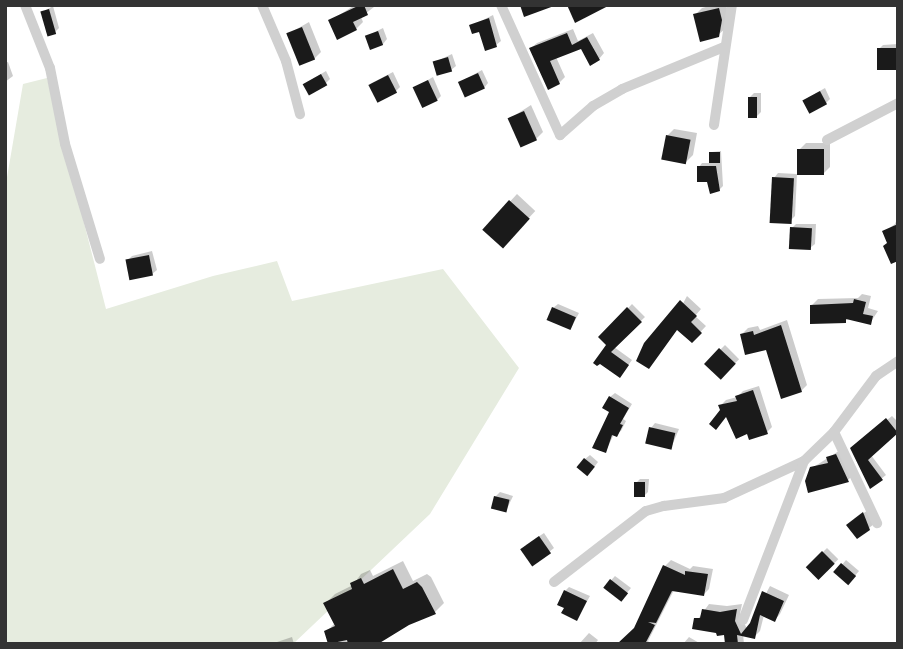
<!DOCTYPE html>
<style>
body{margin:0}
#map{position:relative;width:903px;height:649px;overflow:hidden;background:#fff;font-family:"Space Grotesk",sans-serif}
div>[style]{position:absolute}
.green>*{inset:0;background:#e6ecdf}
.shadow>*{inset:0;background:#0003;transform-origin:0 0}
.building>*{inset:0;background:#1a1a1a;transform-origin:0 0}
.street>*{height:10px;margin:-5px;padding:0 5px;transform-origin:5px;border-radius:5px;background:#d0d0d0}
span{translate:-50% -50%;white-space:nowrap;text-align:center;line-height:1.15;-webkit-text-stroke:7px #fff;paint-order:stroke}
.frame{position:absolute;inset:0;border:7px solid #333;pointer-events:none}
</style>
<div id="map">
<div class="green">
<div style="clip-path:polygon(47px 78px,106px 309px,213px 276px,277px 261px,292px 301px,443px 269px,519px 368px,430px 514px,293px 644px,5px 644px,5px 189px,23px 84px)"></div>
</div>
<div class="shadow">
<div style="clip-path:polygon(355px 5px,374px 7px,361px 17px,363px 22px,356px 29px,330px 21px)"></div>
<div style="clip-path:polygon(713px 5px,726px 5px,728px 12px,726px 28px,718px 35px,695px 15px,702px 8px)"></div>
<div style="clip-path:polygon(53px 6px,59px 28px,55px 32px,43px 12px)"></div>
<div style="clip-path:polygon(493px 15px,501px 41px,496px 45px,471px 26px)"></div>
<div style="clip-path:polygon(309px 22px,321px 52px,314px 59px,288px 34px)"></div>
<div style="clip-path:polygon(383px 28px,387px 39px,383px 44px,367px 36px)"></div>
<div style="clip-path:polygon(573px 29px,578px 41px,593px 33px,604px 53px,599px 59px,582px 47px,556px 57px,565px 77px,559px 83px,531px 48px,537px 43px)"></div>
<div style="clip-path:polygon(898px 44px,898px 68px,879px 49px,883px 45px)"></div>
<div style="clip-path:polygon(452px 54px,456px 66px,451px 70px,435px 62px)"></div>
<div style="clip-path:polygon(8px 62px,13px 76px,5px 82px,5px 63px)"></div>
<div style="clip-path:polygon(482px 70px,488px 83px,484px 88px,460px 82px)"></div>
<div style="clip-path:polygon(326px 71px,330px 79px,325px 84px,304px 84px)"></div>
<div style="clip-path:polygon(393px 72px,400px 87px,396px 91px,370px 84px)"></div>
<div style="clip-path:polygon(433px 77px,441px 96px,437px 100px,414px 88px)"></div>
<div style="clip-path:polygon(825px 88px,830px 99px,826px 103px,804px 100px)"></div>
<div style="clip-path:polygon(754px 93px,761px 93px,761px 112px,757px 116px,750px 97px)"></div>
<div style="clip-path:polygon(531px 105px,543px 132px,536px 139px,509px 119px)"></div>
<div style="clip-path:polygon(674px 129px,697px 133px,693px 155px,686px 162px,667px 136px)"></div>
<div style="clip-path:polygon(806px 143px,830px 143px,830px 167px,823px 174px,799px 150px)"></div>
<div style="clip-path:polygon(721px 151px,723px 186px,719px 190px,699px 167px,702px 163px,711px 163px,712px 152px)"></div>
<div style="clip-path:polygon(778px 173px,797px 174px,795px 216px,791px 220px,774px 178px)"></div>
<div style="left:517px;top:194px;width:25px;height:48px;rotate:43deg"></div>
<div style="clip-path:polygon(898px 216px,898px 258px,884px 232px,895px 224px)"></div>
<div style="clip-path:polygon(796px 224px,816px 224px,815px 244px,810px 248px,792px 228px)"></div>
<div style="clip-path:polygon(152px 251px,157px 270px,152px 274px,128px 260px,132px 256px)"></div>
<div style="clip-path:polygon(862px 294px,871px 296px,868px 308px,878px 311px,870px 323px,849px 318px,845px 321px,812px 305px,818px 299px,858px 298px)"></div>
<div style="clip-path:polygon(687px 296px,701px 309px,695px 316px,706px 326px,692px 341px,678px 328px,649px 367px)"></div>
<div style="clip-path:polygon(558px 304px,579px 313px,571px 328px,553px 308px)"></div>
<div style="clip-path:polygon(632px 304px,645px 317px,614px 347px,632px 360px,624px 371px,599px 362px,609px 345px,601px 337px)"></div>
<div style="clip-path:polygon(787px 320px,807px 385px,801px 391px,767px 348px,742px 334px,748px 328px,758px 326px,760px 330px)"></div>
<div style="left:725px;top:345px;width:20px;height:27px;rotate:45deg"></div>
<div style="clip-path:polygon(759px 386px,772px 427px,767px 432px,748px 431px,722px 411px,720px 406px,726px 400px,737px 397px,743px 391px)"></div>
<div style="clip-path:polygon(615px 393px,632px 404px,623px 419px,626px 421px,621px 431px,614px 434px,606px 451px,612px 411px,610px 397px)"></div>
<div style="clip-path:polygon(892px 416px,898px 422px,898px 430px,871px 455px,886px 475px,871px 487px,857px 444px)"></div>
<div style="clip-path:polygon(655px 423px,679px 429px,671px 448px,651px 428px)"></div>
<div style="clip-path:polygon(842px 449px,854px 474px,848px 480px,812px 468px)"></div>
<div style="clip-path:polygon(590px 455px,598px 462px,592px 470px,585px 459px)"></div>
<div style="clip-path:polygon(640px 479px,649px 479px,648px 492px,644px 496px,636px 483px)"></div>
<div style="clip-path:polygon(500px 492px,513px 496px,506px 511px,495px 497px)"></div>
<div style="clip-path:polygon(868px 510px,874px 524px,869px 528px,853px 521px)"></div>
<div style="clip-path:polygon(544px 533px,554px 548px,549px 552px,526px 545px)"></div>
<div style="left:827px;top:548px;width:16px;height:27px;rotate:45deg"></div>
<div style="clip-path:polygon(671px 560px,690px 569px,693px 566px,713px 569px,709px 589px,703px 595px,674px 590px,648px 641px,651px 644px,619px 644px,636px 628px,665px 566px)"></div>
<div style="left:846px;top:560px;width:17px;height:16px;rotate:40deg"></div>
<div style="clip-path:polygon(403px 561px,413px 581px,427px 574px,431px 577px,444px 603px,435px 612px,408px 623px,373px 644px,330px 644px,326px 632px,335px 623px,325px 604px,335px 594px,353px 585px,361px 574px,370px 570px,373px 576px)"></div>
<div style="clip-path:polygon(615px 576px,631px 588px,625px 595px,605px 587px)"></div>
<div style="clip-path:polygon(770px 586px,789px 595px,780px 614px,775px 620px,764px 615px,760px 631px,754px 637px,743px 634px,744px 644px,727px 644px,726px 633px,698px 619px,709px 604px,727px 606px,742px 604px,740px 614px,747px 629px)"></div>
<div style="clip-path:polygon(569px 587px,590px 596px,577px 619px,567px 607px,565px 591px)"></div>
<div style="clip-path:polygon(589px 633px,598px 640px,595px 644px,579px 644px)"></div>
<div style="clip-path:polygon(292px 637px,294px 644px,275px 644px,277px 642px)"></div>
<div style="clip-path:polygon(689px 637px,701px 644px,683px 644px)"></div>
</div>
<div class="building">
<div style="clip-path:polygon(360px 5px,364px 5px,368px 15px,353px 22px,357px 30px,337px 40px,328px 20px)"></div>
<div style="clip-path:polygon(520px 5px,554px 5px,554px 6px,524px 17px)"></div>
<div style="clip-path:polygon(567px 5px,610px 5px,575px 23px)"></div>
<div style="clip-path:polygon(719px 8px,722px 20px,719px 37px,700px 42px,693px 14px)"></div>
<div style="left:49px;top:9px;width:26px;height:9px;rotate:74deg"></div>
<div style="clip-path:polygon(489px 18px,497px 47px,485px 51px,479px 32px,472px 34px,469px 25px)"></div>
<div style="left:302px;top:27px;width:35px;height:17px;rotate:68deg"></div>
<div style="left:378px;top:31px;width:15px;height:14px;rotate:70deg"></div>
<div style="clip-path:polygon(567px 33px,572px 45px,587px 37px,600px 60px,590px 66px,581px 49px,550px 61px,560px 84px,548px 90px,529px 48px)"></div>
<div style="left:898px;top:48px;width:22px;height:21px;rotate:90deg"></div>
<div style="left:448px;top:57px;width:15px;height:16px;rotate:74deg"></div>
<div style="left:478px;top:73px;width:17px;height:22px;rotate:66deg"></div>
<div style="left:321px;top:74px;width:13px;height:21px;rotate:61deg"></div>
<div style="left:388px;top:75px;width:20px;height:22px;rotate:63deg"></div>
<div style="left:428px;top:80px;width:23px;height:17px;rotate:65deg"></div>
<div style="left:820px;top:91px;width:15px;height:20px;rotate:62deg"></div>
<div style="left:748px;top:97px;width:9px;height:21px"></div>
<div style="left:524px;top:111px;width:32px;height:18px;rotate:66deg"></div>
<div style="left:666px;top:135px;width:25px;height:25px;rotate:11deg"></div>
<div style="left:797px;top:149px;width:27px;height:26px"></div>
<div style="left:720px;top:152px;width:11px;height:11px;rotate:90deg"></div>
<div style="clip-path:polygon(697px 166px,716px 166px,720px 191px,710px 194px,707px 182px,697px 182px)"></div>
<div style="left:772px;top:177px;width:22px;height:46px;rotate:3deg"></div>
<div style="left:509px;top:200px;width:28px;height:40px;rotate:42deg"></div>
<div style="clip-path:polygon(898px 224px,898px 261px,891px 264px,883px 246px,887px 243px,882px 231px)"></div>
<div style="left:790px;top:227px;width:22px;height:22px;rotate:3deg"></div>
<div style="left:149px;top:255px;width:21px;height:24px;rotate:79deg"></div>
<div style="clip-path:polygon(854px 299px,866px 302px,863px 314px,873px 316px,871px 325px,846px 319px,846px 323px,810px 324px,810px 305px,853px 303px)"></div>
<div style="clip-path:polygon(680px 300px,697px 316px,691px 322px,702px 333px,692px 343px,677px 330px,649px 369px,636px 361px,644px 343px)"></div>
<div style="left:552px;top:307px;width:26px;height:14px;rotate:23deg"></div>
<div style="clip-path:polygon(627px 307px,642px 322px,611px 352px,629px 365px,620px 378px,600px 364px,597px 366px,593px 363px,606px 345px,598px 337px)"></div>
<div style="clip-path:polygon(781px 325px,802px 392px,781px 399px,766px 350px,745px 355px,740px 334px,753px 331px,754px 335px)"></div>
<div style="left:719px;top:348px;width:23px;height:22px;rotate:43deg"></div>
<div style="clip-path:polygon(753px 390px,768px 434px,749px 440px,747px 434px,736px 439px,726px 417px,716px 430px,709px 424px,720px 410px,718px 405px,737px 401px,735px 396px)"></div>
<div style="clip-path:polygon(609px 396px,629px 408px,620px 424px,623px 425px,617px 437px,612px 435px,606px 453px,592px 448px,609px 412px,602px 408px)"></div>
<div style="clip-path:polygon(886px 418px,898px 433px,868px 460px,883px 480px,870px 489px,850px 448px)"></div>
<div style="left:649px;top:427px;width:27px;height:17px;rotate:13deg"></div>
<div style="clip-path:polygon(836px 454px,849px 482px,808px 493px,805px 481px,810px 467px,828px 463px,826px 457px)"></div>
<div style="left:584px;top:458px;width:14px;height:12px;rotate:39deg"></div>
<div style="left:634px;top:482px;width:11px;height:15px"></div>
<div style="left:494px;top:496px;width:16px;height:13px;rotate:14deg"></div>
<div style="clip-path:polygon(863px 512px,870px 530px,857px 539px,846px 525px)"></div>
<div style="left:539px;top:536px;width:21px;height:23px;rotate:55deg"></div>
<div style="left:822px;top:551px;width:18px;height:23px;rotate:45deg"></div>
<div style="left:841px;top:563px;width:20px;height:12px;rotate:41deg"></div>
<div style="clip-path:polygon(663px 565px,685px 575px,685px 571px,708px 574px,704px 596px,672px 591px,656px 623px,648px 622px,655px 625px,645px 644px,617px 644px,634px 628px)"></div>
<div style="clip-path:polygon(393px 569px,403px 589px,417px 582px,422px 587px,436px 614px,409px 625px,378px 644px,348px 644px,347px 640px,328px 644px,324px 631px,335px 626px,323px 603px,352px 589px,350px 583px,361px 578px,364px 584px)"></div>
<div style="left:610px;top:579px;width:23px;height:11px;rotate:38deg"></div>
<div style="clip-path:polygon(564px 590px,587px 601px,577px 621px,561px 613px,564px 608px,557px 605px)"></div>
<div style="clip-path:polygon(762px 591px,784px 601px,775px 622px,760px 615px,755px 639px,737px 635px,738px 644px,725px 644px,724px 635px,717px 636px,716px 633px,692px 629px,694px 618px,700px 618px,702px 609px,720px 612px,737px 609px,735px 621px,741px 634px,750px 623px)"></div>
</div>
<div class="street">
<div style="left:25px;top:5px;width:68px;rotate:68.4deg"></div>
<div style="left:50px;top:68px;width:77px;rotate:78.8deg"></div>
<div style="left:65px;top:144px;width:120px;rotate:73.1deg"></div>
<div style="left:262px;top:5px;width:61px;rotate:66.8deg"></div>
<div style="left:286px;top:61px;width:55px;rotate:75.2deg"></div>
<div style="left:501px;top:5px;width:143px;rotate:65.6deg"></div>
<div style="left:560px;top:135px;width:44px;rotate:-41.3deg"></div>
<div style="left:593px;top:106px;width:34px;rotate:-30deg"></div>
<div style="left:622px;top:89px;width:110px;rotate:-22.4deg"></div>
<div style="left:714px;top:125px;width:121px;rotate:-81.5deg"></div>
<div style="left:827px;top:140px;width:80px;rotate:-27.5deg"></div>
<div style="left:834px;top:432px;width:101px;rotate:64.7deg"></div>
<div style="left:554px;top:582px;width:116px;rotate:-37.7deg"></div>
<div style="left:646px;top:511px;width:19px;rotate:-16deg"></div>
<div style="left:664px;top:506px;width:61px;rotate:-7.6deg"></div>
<div style="left:724px;top:498px;width:88px;rotate:-24.8deg"></div>
<div style="left:743px;top:620px;width:170px;rotate:-69deg"></div>
<div style="left:804px;top:461px;width:42px;rotate:-44deg"></div>
<div style="left:834px;top:432px;width:70px;rotate:-53.1deg"></div>
<div style="left:876px;top:376px;width:27px;rotate:-34deg"></div>
</div>
<div class="frame"></div>
</div>
